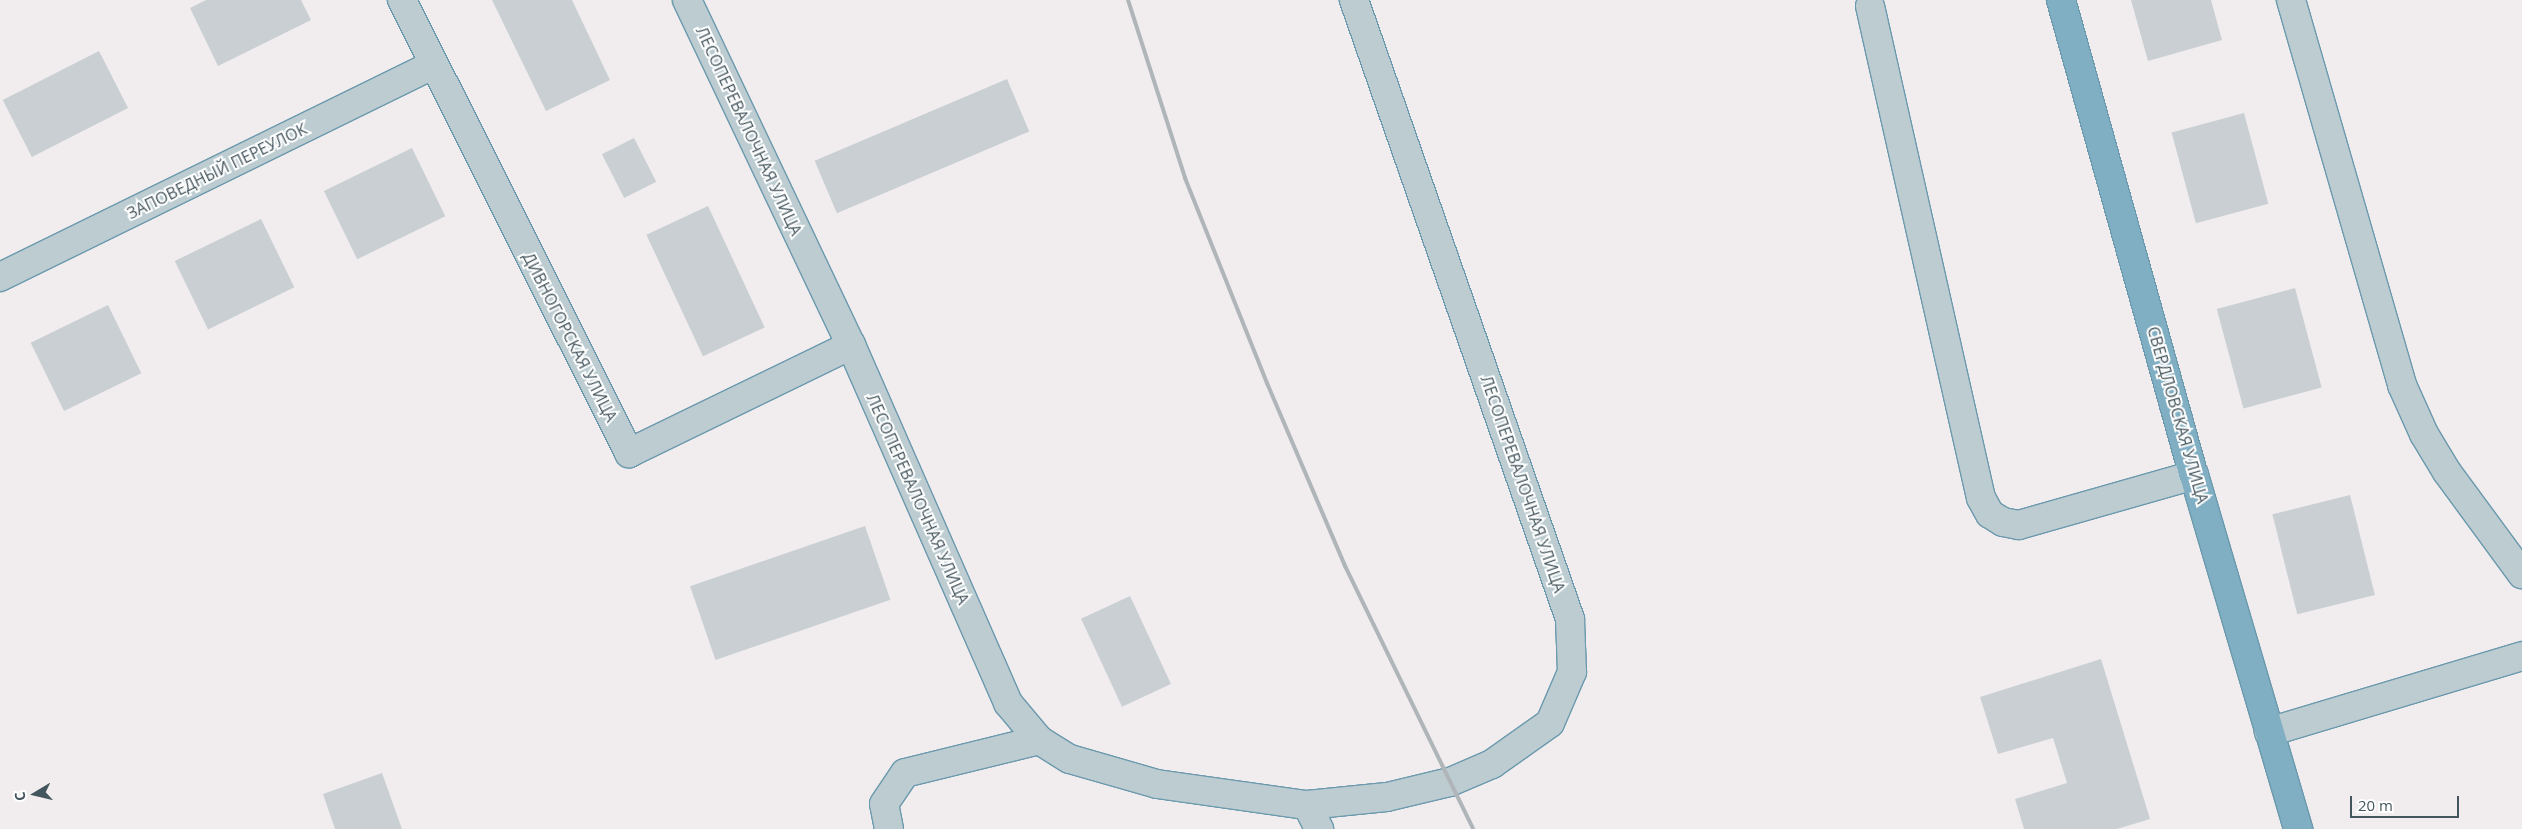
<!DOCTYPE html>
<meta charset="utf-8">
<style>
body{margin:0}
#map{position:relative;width:2522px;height:829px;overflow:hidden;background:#f1edee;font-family:"Open Sans",sans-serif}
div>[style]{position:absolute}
.building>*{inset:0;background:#c9cfd3;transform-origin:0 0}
.roads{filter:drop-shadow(1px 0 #6b99ad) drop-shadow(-1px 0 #6b99ad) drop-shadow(0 1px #6b99ad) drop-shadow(0 -1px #6b99ad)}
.minor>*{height:28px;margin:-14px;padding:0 14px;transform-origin:14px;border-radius:14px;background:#bcccd1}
.highway>*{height:28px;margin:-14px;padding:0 14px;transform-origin:14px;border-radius:14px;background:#80aec2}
.rail>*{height:4px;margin:-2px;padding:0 2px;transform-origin:2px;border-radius:2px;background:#afb5b9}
span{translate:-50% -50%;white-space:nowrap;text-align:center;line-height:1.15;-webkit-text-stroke:4px #fff;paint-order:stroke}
.street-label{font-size:16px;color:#44565d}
.north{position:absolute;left:10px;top:769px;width:50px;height:50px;-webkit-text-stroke:4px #fff;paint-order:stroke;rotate:261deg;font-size:14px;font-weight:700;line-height:20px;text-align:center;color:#44565d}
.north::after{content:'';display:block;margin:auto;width:18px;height:22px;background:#44565d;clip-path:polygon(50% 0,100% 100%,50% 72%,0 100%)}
.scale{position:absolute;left:2350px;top:796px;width:109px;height:22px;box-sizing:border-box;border:2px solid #44565d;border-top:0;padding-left:6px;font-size:15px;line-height:18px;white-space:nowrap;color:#44565d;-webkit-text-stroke:4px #fff;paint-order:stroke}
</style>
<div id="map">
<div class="building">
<div style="clip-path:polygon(206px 0,301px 0,311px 20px,218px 66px,190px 8px)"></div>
<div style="clip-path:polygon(492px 0,572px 0,610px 80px,546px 111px)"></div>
<div style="clip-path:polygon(2131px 0,2211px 0,2222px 40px,2148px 61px)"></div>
<div style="left:99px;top:51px;width:64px;height:108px;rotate:63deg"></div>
<div style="left:1007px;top:79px;width:57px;height:209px;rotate:67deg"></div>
<div style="left:2244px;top:113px;width:94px;height:75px;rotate:75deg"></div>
<div style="left:634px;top:138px;width:49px;height:36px;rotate:63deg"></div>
<div style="left:412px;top:148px;width:76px;height:98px;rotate:64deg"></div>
<div style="left:708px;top:206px;width:134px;height:68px;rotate:65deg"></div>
<div style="left:261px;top:219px;width:76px;height:96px;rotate:64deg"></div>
<div style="left:2295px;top:288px;width:103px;height:81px;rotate:75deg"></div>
<div style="left:108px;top:305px;width:76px;height:86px;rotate:64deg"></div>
<div style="left:2350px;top:495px;width:103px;height:80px;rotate:76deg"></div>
<div style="left:865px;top:526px;width:78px;height:185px;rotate:71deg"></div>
<div style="left:1130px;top:596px;width:97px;height:54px;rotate:65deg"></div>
<div style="clip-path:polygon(2101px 659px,2150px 819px,2117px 829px,2024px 829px,2015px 799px,2067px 783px,2053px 738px,1998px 754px,1980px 697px)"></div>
<div style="clip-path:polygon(382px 773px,402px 829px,335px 829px,323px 794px)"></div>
</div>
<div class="roads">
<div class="minor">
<div style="left:402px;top:0;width:507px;rotate:63.38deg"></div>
<div style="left:629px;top:453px;width:247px;rotate:-25.9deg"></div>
<div style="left:687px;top:0;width:382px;rotate:64.6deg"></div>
<div style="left:851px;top:345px;width:391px;rotate:66.3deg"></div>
<div style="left:1008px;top:703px;width:48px;rotate:50deg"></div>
<div style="left:1039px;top:740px;width:36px;rotate:32deg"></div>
<div style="left:1070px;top:759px;width:91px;rotate:16deg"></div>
<div style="left:1157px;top:784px;width:151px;rotate:8deg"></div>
<div style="left:1307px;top:805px;width:80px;rotate:-5.7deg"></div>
<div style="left:1387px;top:797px;width:65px;rotate:-13.4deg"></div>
<div style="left:1450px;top:782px;width:46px;rotate:-23.2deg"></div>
<div style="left:1492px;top:764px;width:71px;rotate:-35.3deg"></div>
<div style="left:1550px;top:723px;width:56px;rotate:-66.7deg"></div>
<div style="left:1572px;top:672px;width:53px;rotate:-92.2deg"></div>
<div style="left:1570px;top:619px;width:656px;rotate:-109.24deg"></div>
<div style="left:2291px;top:0;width:401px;rotate:73.9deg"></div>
<div style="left:2402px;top:385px;width:54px;rotate:65.8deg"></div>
<div style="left:2424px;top:434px;width:44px;rotate:58.8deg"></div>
<div style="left:2447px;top:472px;width:127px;rotate:53.7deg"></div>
<div style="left:1870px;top:6px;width:504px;rotate:77.29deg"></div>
<div style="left:1981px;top:498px;width:18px;rotate:61deg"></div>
<div style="left:1990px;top:514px;width:15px;rotate:32deg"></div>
<div style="left:2003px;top:522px;width:16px;rotate:11deg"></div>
<div style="left:2019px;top:525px;width:182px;rotate:-15.9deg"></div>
<div style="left:0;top:277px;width:482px;rotate:-26.1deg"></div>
<div style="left:2269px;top:732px;width:264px;rotate:-16.7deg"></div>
<div style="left:1307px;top:805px;width:27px;rotate:63deg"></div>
<div style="left:889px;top:829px;width:25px;rotate:-101deg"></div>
<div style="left:884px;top:804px;width:37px;rotate:-56deg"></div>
<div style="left:905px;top:773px;width:138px;rotate:-13.8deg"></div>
</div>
<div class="highway">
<div style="left:2061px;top:0;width:493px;rotate:74.4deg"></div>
<div style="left:2194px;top:475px;width:369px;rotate:73.6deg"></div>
</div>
</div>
<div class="rail">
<div style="left:1128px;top:0;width:187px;rotate:72.2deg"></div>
<div style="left:1185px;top:178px;width:221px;rotate:68.2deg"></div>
<div style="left:1267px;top:383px;width:199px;rotate:66.9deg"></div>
<div style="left:1345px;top:566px;width:292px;rotate:64deg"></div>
</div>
<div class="street-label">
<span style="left:749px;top:131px;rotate:65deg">ЛЕСОПЕРЕВАЛОЧНАЯ УЛИЦА</span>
<span style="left:217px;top:171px;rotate:-26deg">ЗАПОВЕДНЫЙ ПЕРЕУЛОК</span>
<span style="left:570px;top:337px;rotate:63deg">ДИВНОГОРСКАЯ УЛИЦА</span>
<span style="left:2178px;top:415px;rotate:74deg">СВЕРДЛОВСКАЯ УЛИЦА</span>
<span style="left:1523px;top:484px;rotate:71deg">ЛЕСОПЕРЕВАЛОЧНАЯ УЛИЦА</span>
<span style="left:918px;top:499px;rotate:66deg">ЛЕСОПЕРЕВАЛОЧНАЯ УЛИЦА</span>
</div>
<div class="north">С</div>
<div class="scale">20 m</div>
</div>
